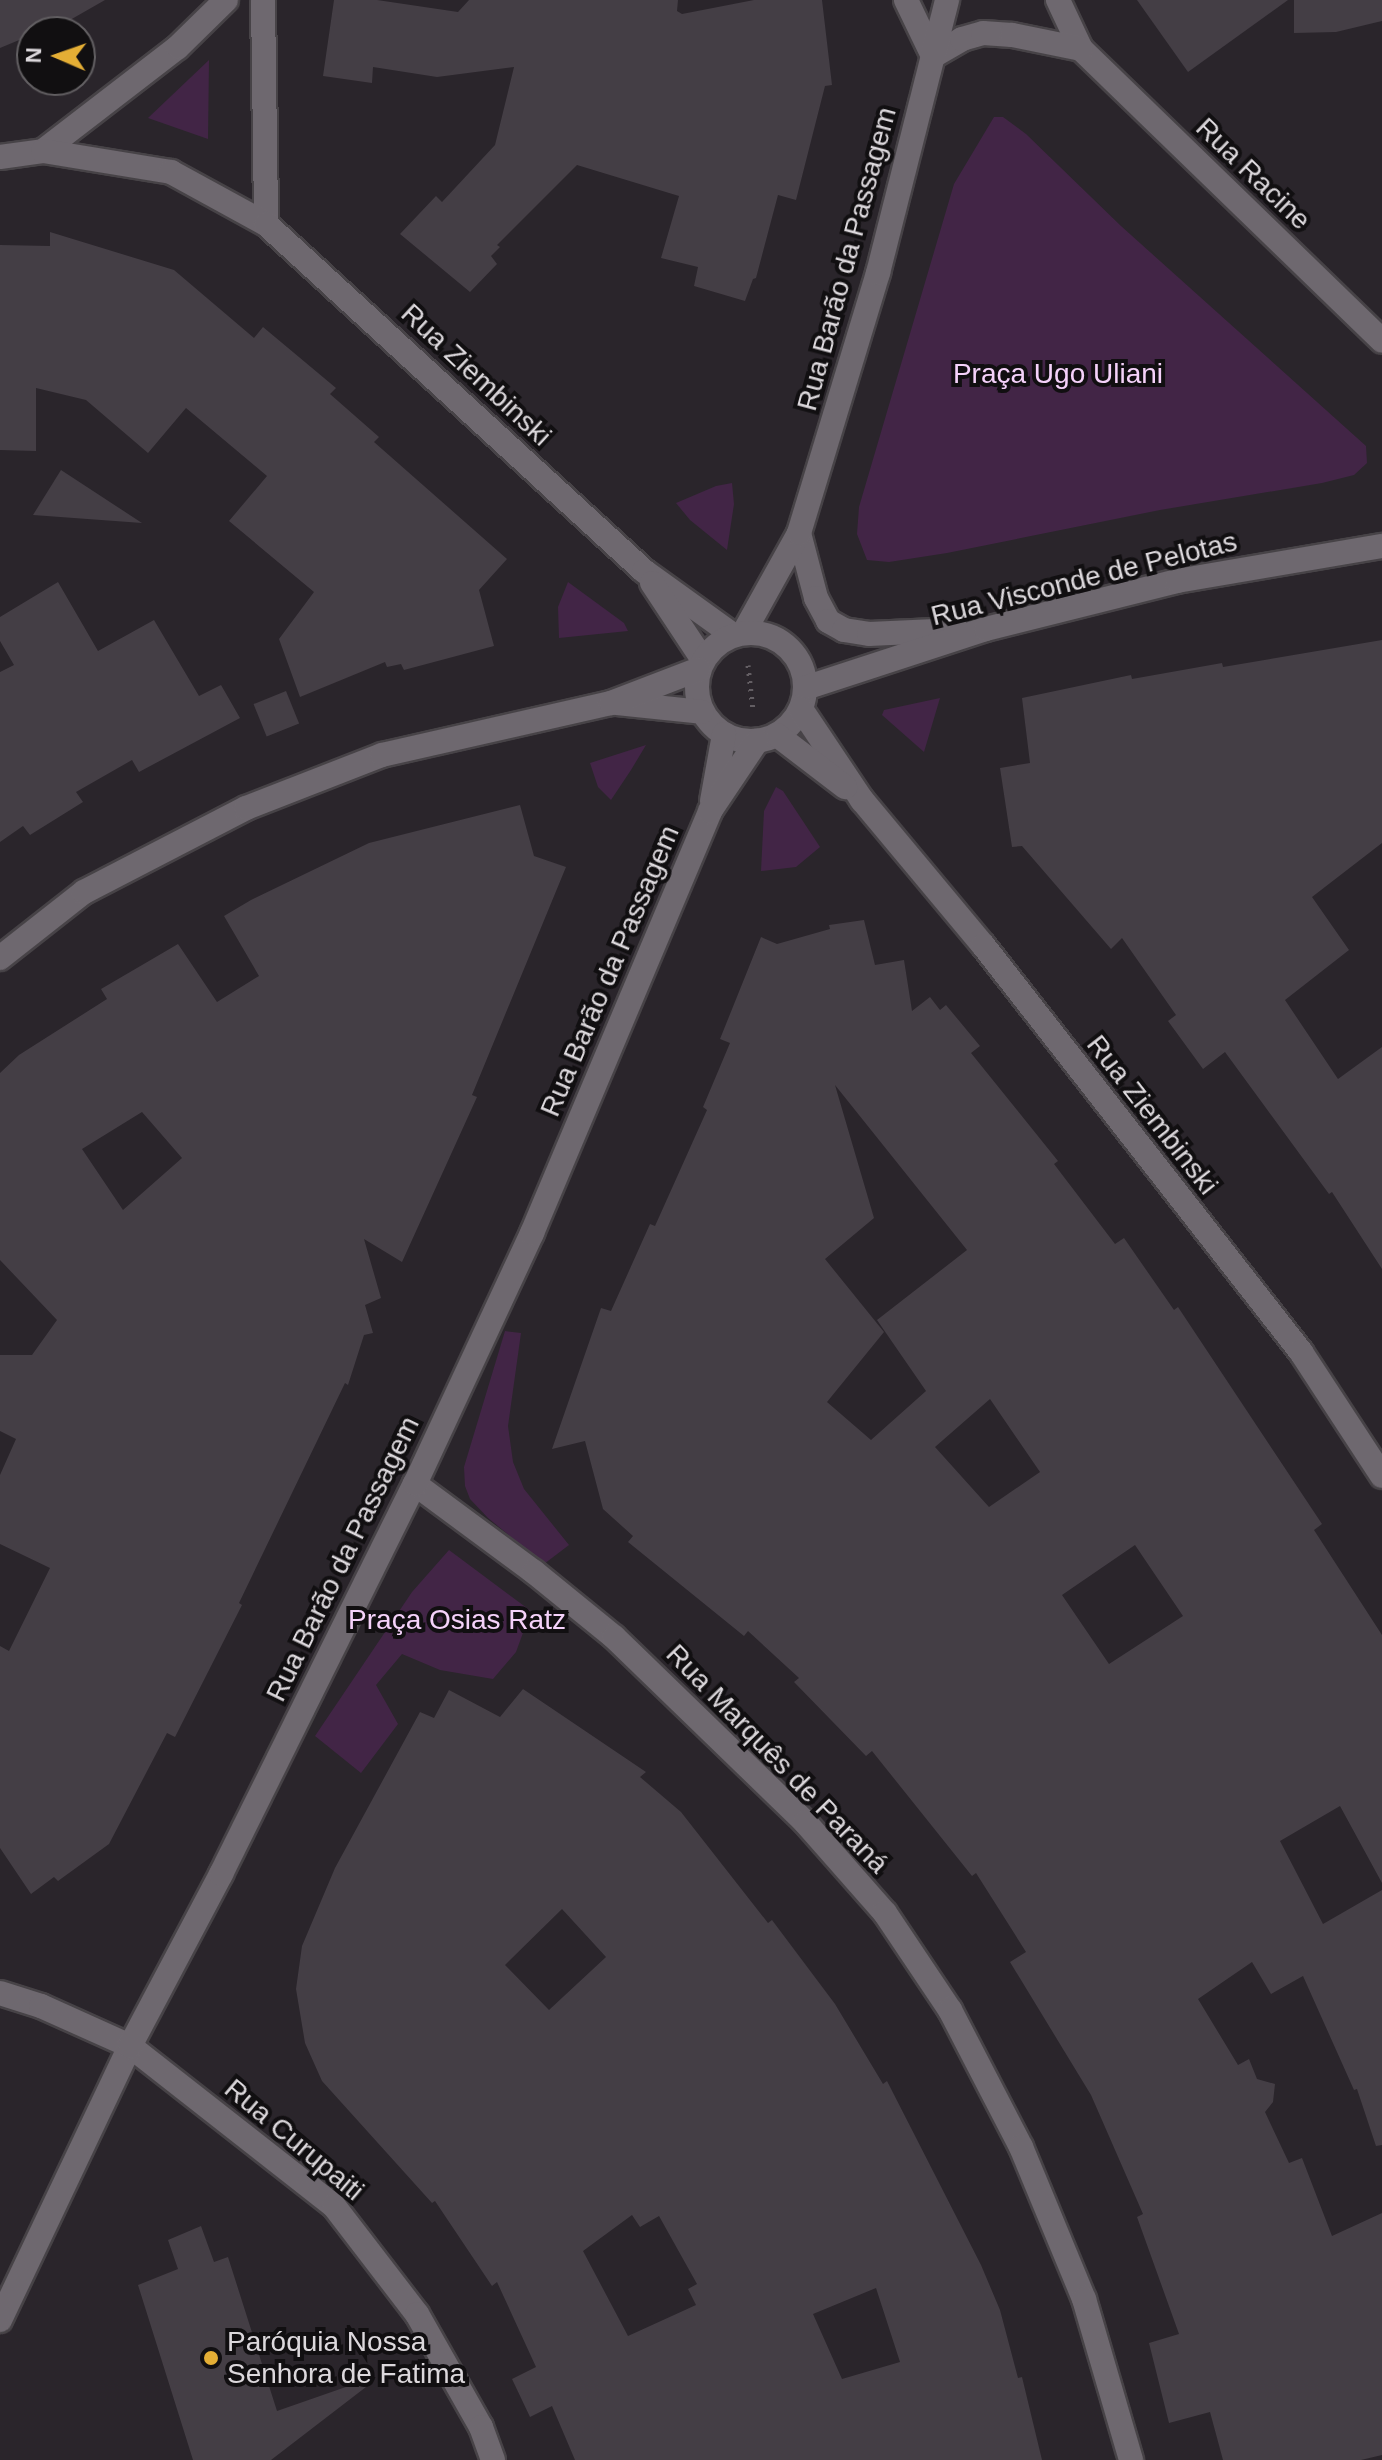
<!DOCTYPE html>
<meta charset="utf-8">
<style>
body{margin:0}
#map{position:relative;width:1382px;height:2460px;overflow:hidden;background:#2a252b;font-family:Arial,sans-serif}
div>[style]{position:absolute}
.green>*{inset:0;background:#422546}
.building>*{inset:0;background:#443e45;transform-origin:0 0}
.path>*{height:5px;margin-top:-2.5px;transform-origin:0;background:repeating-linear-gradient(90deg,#635e63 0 2px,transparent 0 8px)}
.roads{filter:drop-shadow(2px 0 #474347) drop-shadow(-2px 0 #474347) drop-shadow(0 2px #474347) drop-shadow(0 -2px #474347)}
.minor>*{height:24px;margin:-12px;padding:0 12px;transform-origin:12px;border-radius:12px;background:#6e686f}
.minor>.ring{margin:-12px;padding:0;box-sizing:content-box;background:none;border:24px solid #6e686f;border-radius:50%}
.dots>*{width:22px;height:22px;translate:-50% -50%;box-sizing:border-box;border:4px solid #110f11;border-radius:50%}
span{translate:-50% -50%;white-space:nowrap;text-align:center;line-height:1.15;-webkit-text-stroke:8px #110f11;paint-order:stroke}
.street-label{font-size:28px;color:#dcd8dc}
.park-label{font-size:28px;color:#f5d2fa}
.poi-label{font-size:28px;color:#dcd8dc}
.left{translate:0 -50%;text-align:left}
.north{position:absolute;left:16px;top:16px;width:80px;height:80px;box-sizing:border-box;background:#110f11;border:2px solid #625f62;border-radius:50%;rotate:272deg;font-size:22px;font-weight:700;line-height:32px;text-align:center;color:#dcd8dc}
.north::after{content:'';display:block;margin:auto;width:28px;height:36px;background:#e4ae35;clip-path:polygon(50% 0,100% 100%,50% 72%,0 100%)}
</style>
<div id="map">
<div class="green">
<div style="clip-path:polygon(209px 60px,208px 139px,148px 118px)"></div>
<div style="clip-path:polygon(994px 117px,1003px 117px,1026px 134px,1121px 226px,1366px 446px,1367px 463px,1354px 475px,1322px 483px,1160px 510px,947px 553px,889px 562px,867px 560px,857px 534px,859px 507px,954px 184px)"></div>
<div style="clip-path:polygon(732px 483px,734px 504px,727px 550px,690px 520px,676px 503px,716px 486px)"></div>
<div style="clip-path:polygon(568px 582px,624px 623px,628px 631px,559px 638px,558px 607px)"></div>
<div style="clip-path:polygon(940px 698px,924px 752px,882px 715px,884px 710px)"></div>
<div style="clip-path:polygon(646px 745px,631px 770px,611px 800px,598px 787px,590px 763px)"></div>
<div style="clip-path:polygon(776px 787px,783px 791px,820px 847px,796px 867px,761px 871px,764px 811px)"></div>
<div style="clip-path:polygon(505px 1331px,521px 1333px,508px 1426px,513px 1462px,524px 1489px,569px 1545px,544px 1564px,488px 1518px,470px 1499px,465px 1486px,464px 1467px)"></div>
<div style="clip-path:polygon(449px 1550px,531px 1611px,516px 1652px,493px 1679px,440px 1670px,402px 1654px,376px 1685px,398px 1724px,361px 1773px,315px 1736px,412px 1592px)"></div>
</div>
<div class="building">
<div style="clip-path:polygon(0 0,105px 0,49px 32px,32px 32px,32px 41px,28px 44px,24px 38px,0 48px)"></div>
<div style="clip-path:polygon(334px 0,377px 0,458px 12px,469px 0,678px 0,677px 11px,682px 14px,754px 0,822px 0,832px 85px,825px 86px,796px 200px,778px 195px,756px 278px,753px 279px,745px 301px,694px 286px,698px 267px,661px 258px,679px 196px,577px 165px,497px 245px,500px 247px,491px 256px,497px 264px,470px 292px,400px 234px,436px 196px,442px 202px,495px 145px,514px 67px,437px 77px,373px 67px,372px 83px,323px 76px)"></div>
<div style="clip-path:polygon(1137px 0,1288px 0,1188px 72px)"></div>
<div style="clip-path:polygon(1294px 0,1382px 0,1382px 21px,1336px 32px,1294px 33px)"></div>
<div style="clip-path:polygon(50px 232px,174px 270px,254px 338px,263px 327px,336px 388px,330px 394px,379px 437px,374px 442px,507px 559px,479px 590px,494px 646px,404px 670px,401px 664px,387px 667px,385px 662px,300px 697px,279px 639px,314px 592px,229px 521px,267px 476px,186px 408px,148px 453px,86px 400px,36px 388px,36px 451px,0 450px,0 245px,50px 246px)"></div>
<div style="clip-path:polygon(61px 470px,142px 523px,33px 515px)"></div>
<div style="clip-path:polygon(58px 582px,98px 651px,154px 620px,199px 696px,221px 685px,240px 718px,139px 772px,132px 760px,76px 792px,83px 802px,30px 835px,23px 826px,0 842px,0 672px,14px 665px,0 641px,0 617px)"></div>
<div style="clip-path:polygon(1382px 640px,1382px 843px,1312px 897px,1349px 950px,1285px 1000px,1338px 1079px,1382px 1047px,1382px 1269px,1332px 1192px,1329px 1194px,1225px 1052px,1203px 1069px,1168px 1021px,1176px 1015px,1122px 938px,1111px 949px,1022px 846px,1012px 847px,1000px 768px,1030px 763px,1022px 698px,1131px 675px,1132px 679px,1222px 663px,1223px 667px)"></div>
<div style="left:286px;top:691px;width:35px;height:35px;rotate:68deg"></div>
<div style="clip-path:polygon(evenodd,520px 805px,534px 856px,566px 867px,472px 1095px,477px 1097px,402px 1262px,364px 1239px,381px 1298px,365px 1305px,373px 1333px,364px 1335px,348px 1385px,345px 1383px,239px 1603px,242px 1605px,175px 1737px,167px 1733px,109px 1844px,58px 1881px,54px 1877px,31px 1894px,0 1848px,0 1646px,9px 1651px,50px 1568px,0 1544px,0 1475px,16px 1439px,0 1431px,0 1355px,32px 1355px,57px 1320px,0 1260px,0 1073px,19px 1055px,107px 999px,101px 989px,178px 944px,217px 1002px,259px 976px,224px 916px,251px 900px,369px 843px,520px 805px,142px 1112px,182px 1158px,123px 1210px,82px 1149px,142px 1112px)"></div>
<div style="clip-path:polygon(evenodd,864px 920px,875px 965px,904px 960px,912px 1011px,930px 997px,940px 1010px,946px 1005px,980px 1046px,971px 1053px,1058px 1161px,1054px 1164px,1115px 1244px,1124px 1238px,1174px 1310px,1178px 1307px,1322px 1524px,1314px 1530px,1382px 1635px,1382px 1883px,1340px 1806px,1280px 1841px,1323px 1924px,1382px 1890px,1382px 2145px,1376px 2146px,1357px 2089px,1354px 2090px,1303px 1976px,1271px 1994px,1252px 1962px,1198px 1999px,1238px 2065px,1249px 2059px,1257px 2079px,1275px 2084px,1273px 2102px,1265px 2112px,1289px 2163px,1302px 2158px,1332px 2236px,1382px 2213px,1382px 2455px,1361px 2460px,1223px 2460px,1210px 2412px,1169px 2423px,1149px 2343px,1179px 2334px,1137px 2217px,1143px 2214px,1091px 2095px,1010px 1962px,1026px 1952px,976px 1873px,972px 1876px,872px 1751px,866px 1756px,794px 1682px,799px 1678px,748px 1631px,744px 1636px,628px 1542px,633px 1536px,603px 1509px,585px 1441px,552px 1449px,601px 1308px,611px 1311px,650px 1224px,655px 1226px,707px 1110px,703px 1107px,730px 1043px,720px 1039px,761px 937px,777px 944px,830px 929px,829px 925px,864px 920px,835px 1085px,967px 1250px,877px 1320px,926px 1391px,871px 1440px,827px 1402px,884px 1332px,825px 1259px,874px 1218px,835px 1085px,864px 920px,990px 1399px,1040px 1472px,989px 1507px,935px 1447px,990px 1399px,864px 920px,1135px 1545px,1183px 1616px,1109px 1664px,1062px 1595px,1135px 1545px)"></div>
<div style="clip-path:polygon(evenodd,523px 1689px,646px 1772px,640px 1777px,681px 1812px,768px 1923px,772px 1920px,835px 2004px,883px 2084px,887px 2081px,981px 2265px,1000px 2310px,1018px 2378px,1022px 2377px,1042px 2460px,575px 2460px,552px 2406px,530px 2417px,512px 2379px,536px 2367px,497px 2282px,492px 2286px,435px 2201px,432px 2203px,322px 2081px,305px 2043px,296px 1989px,302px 1946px,335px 1868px,420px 1712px,434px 1718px,449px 1690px,500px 1717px,523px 1689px,562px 1909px,606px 1957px,549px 2010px,505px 1965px,562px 1909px,523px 1689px,632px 2215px,640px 2227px,659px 2216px,697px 2284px,688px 2289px,696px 2305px,628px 2336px,583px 2251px,632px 2215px,523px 1689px,876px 2288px,900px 2362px,842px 2379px,813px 2314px,876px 2288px)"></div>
<div style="clip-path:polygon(201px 2226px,214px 2262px,228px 2257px,277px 2411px,363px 2381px,366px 2387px,271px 2460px,193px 2460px,138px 2285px,178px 2269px,168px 2240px)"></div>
</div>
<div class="path">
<div style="left:748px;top:665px;width:45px;rotate:83.7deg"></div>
</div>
<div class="roads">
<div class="minor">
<div style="left:263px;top:0;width:224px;rotate:89.2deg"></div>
<div style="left:906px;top:0;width:62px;rotate:64.3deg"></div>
<div style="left:1058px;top:0;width:54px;rotate:64.9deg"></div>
<div style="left:1081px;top:49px;width:419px;rotate:44.1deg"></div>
<div style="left:933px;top:56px;width:34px;rotate:-30deg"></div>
<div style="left:962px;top:39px;width:22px;rotate:-16deg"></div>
<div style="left:983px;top:33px;width:29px;rotate:4deg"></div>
<div style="left:1012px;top:35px;width:70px;rotate:11.5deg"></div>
<div style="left:43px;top:151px;width:170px;rotate:-37.6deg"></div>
<div style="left:178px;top:47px;width:67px;rotate:-44.4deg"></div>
<div style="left:0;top:157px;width:43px;rotate:-7.9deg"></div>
<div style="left:43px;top:151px;width:130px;rotate:9.3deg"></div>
<div style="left:171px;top:172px;width:108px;rotate:28.7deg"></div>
<div style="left:266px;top:224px;width:513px;rotate:42.55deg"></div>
<div style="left:644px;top:571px;width:110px;rotate:35.7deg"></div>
<div style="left:799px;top:533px;width:67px;rotate:75.3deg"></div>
<div style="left:816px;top:598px;width:26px;rotate:62deg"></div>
<div style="left:828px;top:621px;width:18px;rotate:29deg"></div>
<div style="left:844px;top:630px;width:25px;rotate:9deg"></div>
<div style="left:869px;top:634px;width:88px;rotate:-2.6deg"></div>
<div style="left:652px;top:583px;width:92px;rotate:56.5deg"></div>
<div style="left:744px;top:632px;width:113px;rotate:-60.9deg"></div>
<div style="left:799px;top:533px;width:272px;rotate:-73.1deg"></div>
<div style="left:878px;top:273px;width:282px;rotate:-75.8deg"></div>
<div class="ring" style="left:697px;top:633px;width:84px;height:84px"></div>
<div style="left:805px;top:688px;width:190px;rotate:-18.1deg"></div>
<div style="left:986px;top:629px;width:197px;rotate:-14.1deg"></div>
<div style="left:1177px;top:581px;width:208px;rotate:-9.7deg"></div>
<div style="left:617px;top:703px;width:85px;rotate:6deg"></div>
<div style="left:801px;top:709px;width:110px;rotate:56.2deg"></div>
<div style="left:862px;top:800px;width:189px;rotate:50.2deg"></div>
<div style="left:983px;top:945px;width:517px;rotate:52deg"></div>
<div style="left:1301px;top:1352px;width:148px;rotate:56.8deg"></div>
<div style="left:777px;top:735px;width:86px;rotate:37.4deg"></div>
<div style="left:712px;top:801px;width:68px;rotate:-79.8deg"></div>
<div style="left:0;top:958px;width:107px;rotate:-38.2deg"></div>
<div style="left:84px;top:892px;width:182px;rotate:-27.4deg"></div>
<div style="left:246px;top:808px;width:146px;rotate:-21.3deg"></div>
<div style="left:382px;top:755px;width:235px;rotate:-12.8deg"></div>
<div style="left:611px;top:703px;width:94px;rotate:-21.1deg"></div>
<div style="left:415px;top:1484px;width:148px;rotate:36.5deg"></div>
<div style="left:534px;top:1572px;width:103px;rotate:39.1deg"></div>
<div style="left:614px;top:1637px;width:266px;rotate:44.1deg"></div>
<div style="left:805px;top:1822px;width:121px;rotate:48.7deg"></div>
<div style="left:885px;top:1913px;width:117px;rotate:56.2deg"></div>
<div style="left:950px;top:2010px;width:154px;rotate:62.6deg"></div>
<div style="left:1021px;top:2147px;width:165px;rotate:67.5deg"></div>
<div style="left:1084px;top:2299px;width:168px;rotate:73.7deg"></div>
<div style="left:0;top:1993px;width:43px;rotate:17.6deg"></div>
<div style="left:41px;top:2006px;width:98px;rotate:24.2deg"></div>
<div style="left:130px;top:2046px;width:259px;rotate:38.1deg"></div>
<div style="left:334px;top:2206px;width:136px;rotate:52.5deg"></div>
<div style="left:417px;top:2314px;width:130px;rotate:60.5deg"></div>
<div style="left:481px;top:2427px;width:35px;rotate:70deg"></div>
<div style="left:0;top:2320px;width:303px;rotate:-64.6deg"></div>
<div style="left:130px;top:2046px;width:195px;rotate:-62.1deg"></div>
<div style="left:221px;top:1874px;width:436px;rotate:-63.6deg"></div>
<div style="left:415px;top:1484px;width:277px;rotate:-65deg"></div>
<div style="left:532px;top:1233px;width:458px;rotate:-67.1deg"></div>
<div style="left:710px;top:811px;width:84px;rotate:-56.1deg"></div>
</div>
</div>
<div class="dots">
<div style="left:211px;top:2358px;background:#e4ae35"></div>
</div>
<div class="street-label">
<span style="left:1253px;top:174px;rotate:44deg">Rua Racine</span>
<span style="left:847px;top:259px;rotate:-75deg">Rua Barão da Passagem</span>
<span style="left:476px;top:375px;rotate:43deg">Rua Ziembinski</span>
<span style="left:1084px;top:579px;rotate:-14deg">Rua Visconde de Pelotas</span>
<span style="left:610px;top:971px;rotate:-67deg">Rua Barão da Passagem</span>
<span style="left:1152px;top:1115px;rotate:52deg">Rua Ziembinski</span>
<span style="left:343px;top:1559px;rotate:-64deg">Rua Barão da Passagem</span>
<span style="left:777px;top:1759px;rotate:46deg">Rua Marquês de Paraná</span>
<span style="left:294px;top:2140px;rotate:40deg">Rua Curupaiti</span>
</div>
<div class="park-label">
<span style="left:1058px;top:374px">Praça Ugo Uliani</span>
<span style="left:457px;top:1620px">Praça Osias Ratz</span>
</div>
<div class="poi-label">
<span class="left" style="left:227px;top:2358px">Paróquia Nossa<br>Senhora de Fatima</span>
</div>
<div class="north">N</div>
</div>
